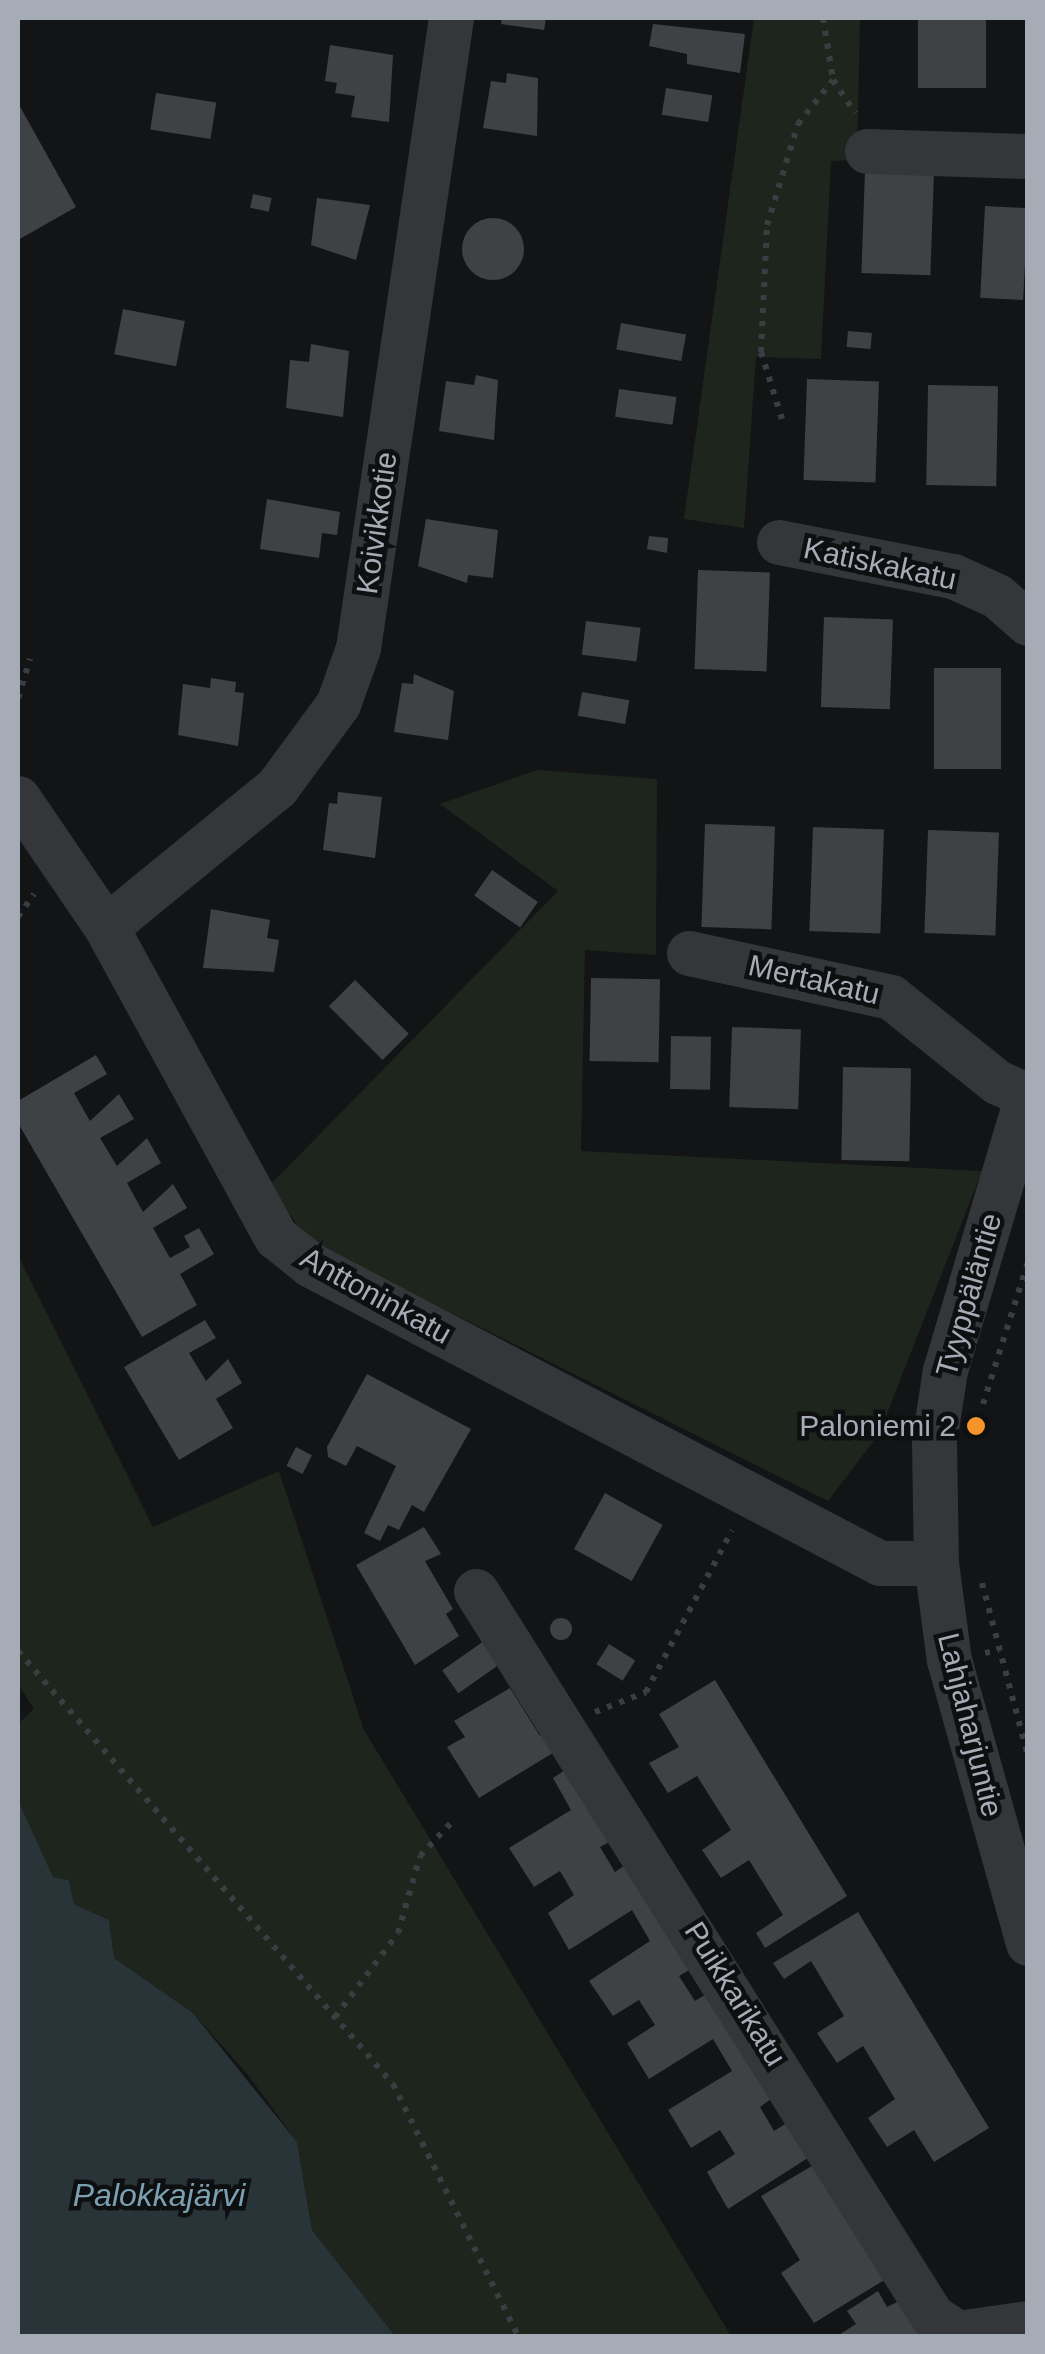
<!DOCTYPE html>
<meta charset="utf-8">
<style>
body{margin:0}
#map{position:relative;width:1045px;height:2354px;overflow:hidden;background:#131415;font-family:Arial,sans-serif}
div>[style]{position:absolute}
.green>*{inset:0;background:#1d251d}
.water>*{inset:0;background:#293439}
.building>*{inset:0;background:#3f4245;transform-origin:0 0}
.round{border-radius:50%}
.path>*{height:6px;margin-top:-3px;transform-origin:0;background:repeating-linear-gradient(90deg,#3a3d41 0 5px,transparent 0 13px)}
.minor>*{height:45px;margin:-22.5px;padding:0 22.5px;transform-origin:22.5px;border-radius:22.5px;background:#34363a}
.dots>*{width:28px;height:28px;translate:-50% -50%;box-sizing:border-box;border:5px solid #0e0f10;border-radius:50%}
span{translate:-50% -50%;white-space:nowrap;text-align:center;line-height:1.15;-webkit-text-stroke:9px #0e0f10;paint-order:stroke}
.street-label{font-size:30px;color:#a5acb6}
.poi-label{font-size:30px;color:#a5acb6}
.right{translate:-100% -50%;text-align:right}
.water-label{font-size:32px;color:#7aa0b2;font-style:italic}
.frame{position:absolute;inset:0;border:20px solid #a5acb6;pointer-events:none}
</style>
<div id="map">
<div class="green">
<div style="clip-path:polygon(754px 18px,860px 18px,857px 160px,831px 161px,821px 359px,756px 357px,744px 528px,684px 519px)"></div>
<div style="clip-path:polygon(537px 770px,657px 779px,656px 955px,585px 950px,581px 1151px,982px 1171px,879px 1434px,828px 1501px,310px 1242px,269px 1186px,558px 891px,440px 804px)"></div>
<div style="clip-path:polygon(18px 1255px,153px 1527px,279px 1471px,364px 1730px,731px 2336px,395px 2336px,312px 2230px,297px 2142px,249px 2076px,193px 2013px,114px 1958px,109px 1920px,74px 1904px,69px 1880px,53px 1877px,18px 1800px,18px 1724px,34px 1709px,18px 1684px)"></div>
</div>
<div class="water">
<div style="clip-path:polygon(18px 1800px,53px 1877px,69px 1880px,74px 1904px,109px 1920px,114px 1958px,193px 2013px,297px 2142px,312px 2230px,395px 2336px,18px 2336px)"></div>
</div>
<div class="building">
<div style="clip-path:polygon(502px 18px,546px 18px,544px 30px,501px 24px)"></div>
<div style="left:918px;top:18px;width:68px;height:70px"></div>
<div style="clip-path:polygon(653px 24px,745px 34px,740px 73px,687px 64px,687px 54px,649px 46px)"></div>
<div style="clip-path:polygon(330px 45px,393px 55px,389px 122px,351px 117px,355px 96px,335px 93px,337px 83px,325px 81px)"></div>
<div style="clip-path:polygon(507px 73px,538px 78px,537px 136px,483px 128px,491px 81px,506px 83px)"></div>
<div style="left:666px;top:88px;width:47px;height:27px;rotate:9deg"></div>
<div style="left:156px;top:93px;width:61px;height:37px;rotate:9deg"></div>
<div style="clip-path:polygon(18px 103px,76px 207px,18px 240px)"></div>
<div style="left:865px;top:170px;width:69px;height:103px;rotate:2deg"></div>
<div style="left:253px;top:194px;width:19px;height:14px;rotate:12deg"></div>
<div style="clip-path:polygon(317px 198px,370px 205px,356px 260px,311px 245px)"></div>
<div style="left:985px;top:206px;width:43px;height:92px;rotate:3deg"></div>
<div class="round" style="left:462px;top:218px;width:62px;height:62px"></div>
<div style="left:123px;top:309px;width:63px;height:46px;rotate:11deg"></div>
<div style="left:621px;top:323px;width:66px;height:27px;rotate:10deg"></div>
<div style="left:848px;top:331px;width:24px;height:16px;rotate:5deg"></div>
<div style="clip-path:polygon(311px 344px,349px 351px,343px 417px,286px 408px,290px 360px,309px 362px)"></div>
<div style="clip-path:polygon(476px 375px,498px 380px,494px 440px,439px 431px,446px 381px,474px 385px)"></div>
<div style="left:807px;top:379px;width:72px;height:101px;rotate:2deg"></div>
<div style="left:928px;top:385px;width:70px;height:100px;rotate:1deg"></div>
<div style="left:619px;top:389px;width:58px;height:28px;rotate:8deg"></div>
<div style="clip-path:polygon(267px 499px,340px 512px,337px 535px,322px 533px,319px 558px,260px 549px)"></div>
<div style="clip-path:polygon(426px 519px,498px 530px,493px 578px,468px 575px,467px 583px,418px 566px)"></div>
<div style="clip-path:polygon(649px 536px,668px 538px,667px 553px,647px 549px)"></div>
<div style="left:698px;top:570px;width:72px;height:99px;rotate:2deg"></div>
<div style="left:824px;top:617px;width:69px;height:90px;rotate:2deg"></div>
<div style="left:586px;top:621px;width:55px;height:34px;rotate:7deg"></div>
<div style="left:934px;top:668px;width:67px;height:101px"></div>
<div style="clip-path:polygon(414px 674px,454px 691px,448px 740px,394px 732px,402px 683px,413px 684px)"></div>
<div style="clip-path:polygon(211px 678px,236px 682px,235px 692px,244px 693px,238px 746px,178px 735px,183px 684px,210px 688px)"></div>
<div style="left:582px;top:692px;width:48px;height:24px;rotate:10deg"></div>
<div style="clip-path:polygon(338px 792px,382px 797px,375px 858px,323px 850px,329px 803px,337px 804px)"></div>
<div style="left:705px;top:824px;width:70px;height:103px;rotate:2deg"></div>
<div style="left:813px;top:827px;width:71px;height:104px;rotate:2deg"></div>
<div style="left:928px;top:830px;width:71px;height:103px;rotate:2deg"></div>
<div style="left:492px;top:870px;width:56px;height:31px;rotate:35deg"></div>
<div style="clip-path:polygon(211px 909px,270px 920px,267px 938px,279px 940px,274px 972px,203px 968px)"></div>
<div style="left:591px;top:978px;width:69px;height:83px;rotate:1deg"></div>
<div style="left:355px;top:980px;width:76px;height:37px;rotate:45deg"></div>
<div style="left:732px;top:1027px;width:69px;height:80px;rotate:2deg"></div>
<div style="left:671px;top:1036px;width:40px;height:53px;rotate:1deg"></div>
<div style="clip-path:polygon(96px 1055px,107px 1074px,74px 1093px,90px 1121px,119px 1094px,134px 1119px,100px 1138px,117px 1166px,147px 1138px,161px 1163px,127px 1183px,143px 1212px,173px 1184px,187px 1208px,153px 1228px,170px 1258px,190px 1247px,184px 1236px,199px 1228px,214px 1254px,180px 1274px,197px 1305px,142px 1337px,18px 1123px,18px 1101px)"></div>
<div style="left:843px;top:1067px;width:68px;height:93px;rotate:1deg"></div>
<div style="clip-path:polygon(205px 1320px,216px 1338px,189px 1353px,206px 1381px,228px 1359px,242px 1383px,216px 1399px,233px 1428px,179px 1460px,124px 1367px)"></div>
<div style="clip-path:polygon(367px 1374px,471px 1429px,424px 1512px,412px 1505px,399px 1530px,388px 1525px,380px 1541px,364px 1533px,396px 1466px,357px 1446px,346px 1466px,328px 1457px,327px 1447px)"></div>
<div style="left:296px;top:1447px;width:18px;height:21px;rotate:27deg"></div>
<div style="left:605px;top:1493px;width:66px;height:64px;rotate:29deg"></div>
<div style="clip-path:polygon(424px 1527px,441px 1554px,425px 1561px,453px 1609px,446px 1614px,459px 1636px,415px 1665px,356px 1565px)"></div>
<div class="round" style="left:550px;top:1618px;width:22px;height:22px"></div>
<div style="left:484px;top:1641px;width:28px;height:51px;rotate:55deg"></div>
<div style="left:609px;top:1644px;width:31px;height:24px;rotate:32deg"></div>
<div style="clip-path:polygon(715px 1680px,847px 1896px,765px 1948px,756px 1933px,783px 1915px,749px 1860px,721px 1878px,702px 1850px,731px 1830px,697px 1776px,668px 1793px,649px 1763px,679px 1747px,659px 1714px)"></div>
<div style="clip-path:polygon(510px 1688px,540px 1736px,550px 1728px,561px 1748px,479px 1798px,447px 1747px,465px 1737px,454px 1721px)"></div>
<div style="clip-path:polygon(573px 1765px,617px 1838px,600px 1847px,615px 1872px,631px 1861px,696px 1966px,679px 1976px,695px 2001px,711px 1991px,775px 2096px,760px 2107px,774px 2131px,790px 2121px,811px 2156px,728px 2209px,707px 2172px,735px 2154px,720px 2130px,691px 2148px,668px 2110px,732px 2071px,713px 2039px,649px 2079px,627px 2043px,655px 2025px,639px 2000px,613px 2016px,589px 1981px,650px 1941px,632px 1910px,569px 1950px,548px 1913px,574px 1895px,560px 1871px,534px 1887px,509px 1848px,571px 1810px,553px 1778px)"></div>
<div style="clip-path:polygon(858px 1912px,989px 2128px,934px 2162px,914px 2130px,887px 2147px,868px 2118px,895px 2099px,863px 2046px,837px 2063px,817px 2033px,844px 2016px,811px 1961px,784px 1979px,773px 1963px)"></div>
<div style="clip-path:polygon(817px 2163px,886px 2279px,814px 2323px,781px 2273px,800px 2260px,761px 2196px)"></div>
<div style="clip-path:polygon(878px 2291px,887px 2307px,899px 2301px,921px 2336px,837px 2336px,856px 2324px,847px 2311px)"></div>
</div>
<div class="path">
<div style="left:823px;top:18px;width:63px;rotate:80.8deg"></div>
<div style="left:833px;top:80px;width:40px;rotate:56deg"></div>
<div style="left:782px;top:419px;width:70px;rotate:-107.4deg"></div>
<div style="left:761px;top:352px;width:127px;rotate:-87.3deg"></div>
<div style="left:767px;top:225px;width:106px;rotate:-72.9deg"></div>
<div style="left:798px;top:124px;width:56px;rotate:-51.5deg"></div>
<div style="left:18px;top:698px;width:41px;rotate:-72.9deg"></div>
<div style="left:18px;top:917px;width:28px;rotate:-55deg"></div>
<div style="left:983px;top:1404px;width:149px;rotate:-72.4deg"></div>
<div style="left:982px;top:1583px;width:179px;rotate:75.1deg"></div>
<div style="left:18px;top:1651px;width:573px;rotate:49.11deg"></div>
<div style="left:393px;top:2084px;width:281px;rotate:63.6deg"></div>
<div style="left:985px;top:1653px;width:14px;rotate:-12deg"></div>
<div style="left:595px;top:1712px;width:55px;rotate:-21.4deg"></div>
<div style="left:646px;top:1692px;width:183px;rotate:-62deg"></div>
<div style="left:335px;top:2017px;width:105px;rotate:-53.1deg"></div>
<div style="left:398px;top:1933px;width:80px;rotate:-74.1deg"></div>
<div style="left:420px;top:1856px;width:44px;rotate:-46.8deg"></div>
</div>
<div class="minor">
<div style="left:867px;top:151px;width:161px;rotate:1.8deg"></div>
<div style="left:779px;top:542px;width:177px;rotate:11.1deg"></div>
<div style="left:953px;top:576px;width:48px;rotate:24.4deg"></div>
<div style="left:997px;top:596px;width:41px;rotate:41.1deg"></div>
<div style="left:18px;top:798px;width:156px;rotate:55.7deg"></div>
<div style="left:106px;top:927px;width:354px;rotate:61.3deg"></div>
<div style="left:276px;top:1237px;width:45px;rotate:38.7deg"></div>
<div style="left:311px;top:1265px;width:642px;rotate:27.64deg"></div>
<div style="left:880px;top:1563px;width:56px"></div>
<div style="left:106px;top:927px;width:221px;rotate:-39.3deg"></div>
<div style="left:277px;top:787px;width:103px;rotate:-53.7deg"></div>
<div style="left:338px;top:704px;width:59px;rotate:-70.3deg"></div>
<div style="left:358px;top:648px;width:637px;rotate:-81.6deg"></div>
<div style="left:689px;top:953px;width:207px;rotate:12.3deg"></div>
<div style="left:891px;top:997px;width:136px;rotate:38.7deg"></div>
<div style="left:997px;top:1082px;width:32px;rotate:24deg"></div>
<div style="left:1028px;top:1092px;width:290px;rotate:106.6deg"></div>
<div style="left:945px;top:1370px;width:72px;rotate:98.8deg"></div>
<div style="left:934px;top:1441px;width:122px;rotate:89.1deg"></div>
<div style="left:936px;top:1563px;width:98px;rotate:82.4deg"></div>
<div style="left:949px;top:1660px;width:294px;rotate:74.4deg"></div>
<div style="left:476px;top:1591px;width:856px;rotate:57.83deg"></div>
<div style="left:932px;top:2316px;width:30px;rotate:34deg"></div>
<div style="left:957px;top:2333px;width:72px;rotate:-8deg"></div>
</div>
<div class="dots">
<div style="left:976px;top:1426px;background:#f6932a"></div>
</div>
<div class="street-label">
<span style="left:377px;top:523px;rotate:-82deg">Koivikkotie</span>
<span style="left:880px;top:564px;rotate:12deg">Katiskakatu</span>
<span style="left:814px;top:980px;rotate:13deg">Mertakatu</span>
<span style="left:969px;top:1295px;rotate:-74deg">Tyyppäläntie</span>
<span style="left:376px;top:1296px;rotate:29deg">Anttoninkatu</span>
<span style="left:970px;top:1725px;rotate:76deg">Lahjaharjuntie</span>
<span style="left:735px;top:1994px;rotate:58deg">Puikkarikatu</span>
</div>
<div class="poi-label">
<span class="right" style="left:956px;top:1426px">Paloniemi 2</span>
</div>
<div class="water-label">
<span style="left:159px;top:2195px">Palokkajärvi</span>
</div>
<div class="frame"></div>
</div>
